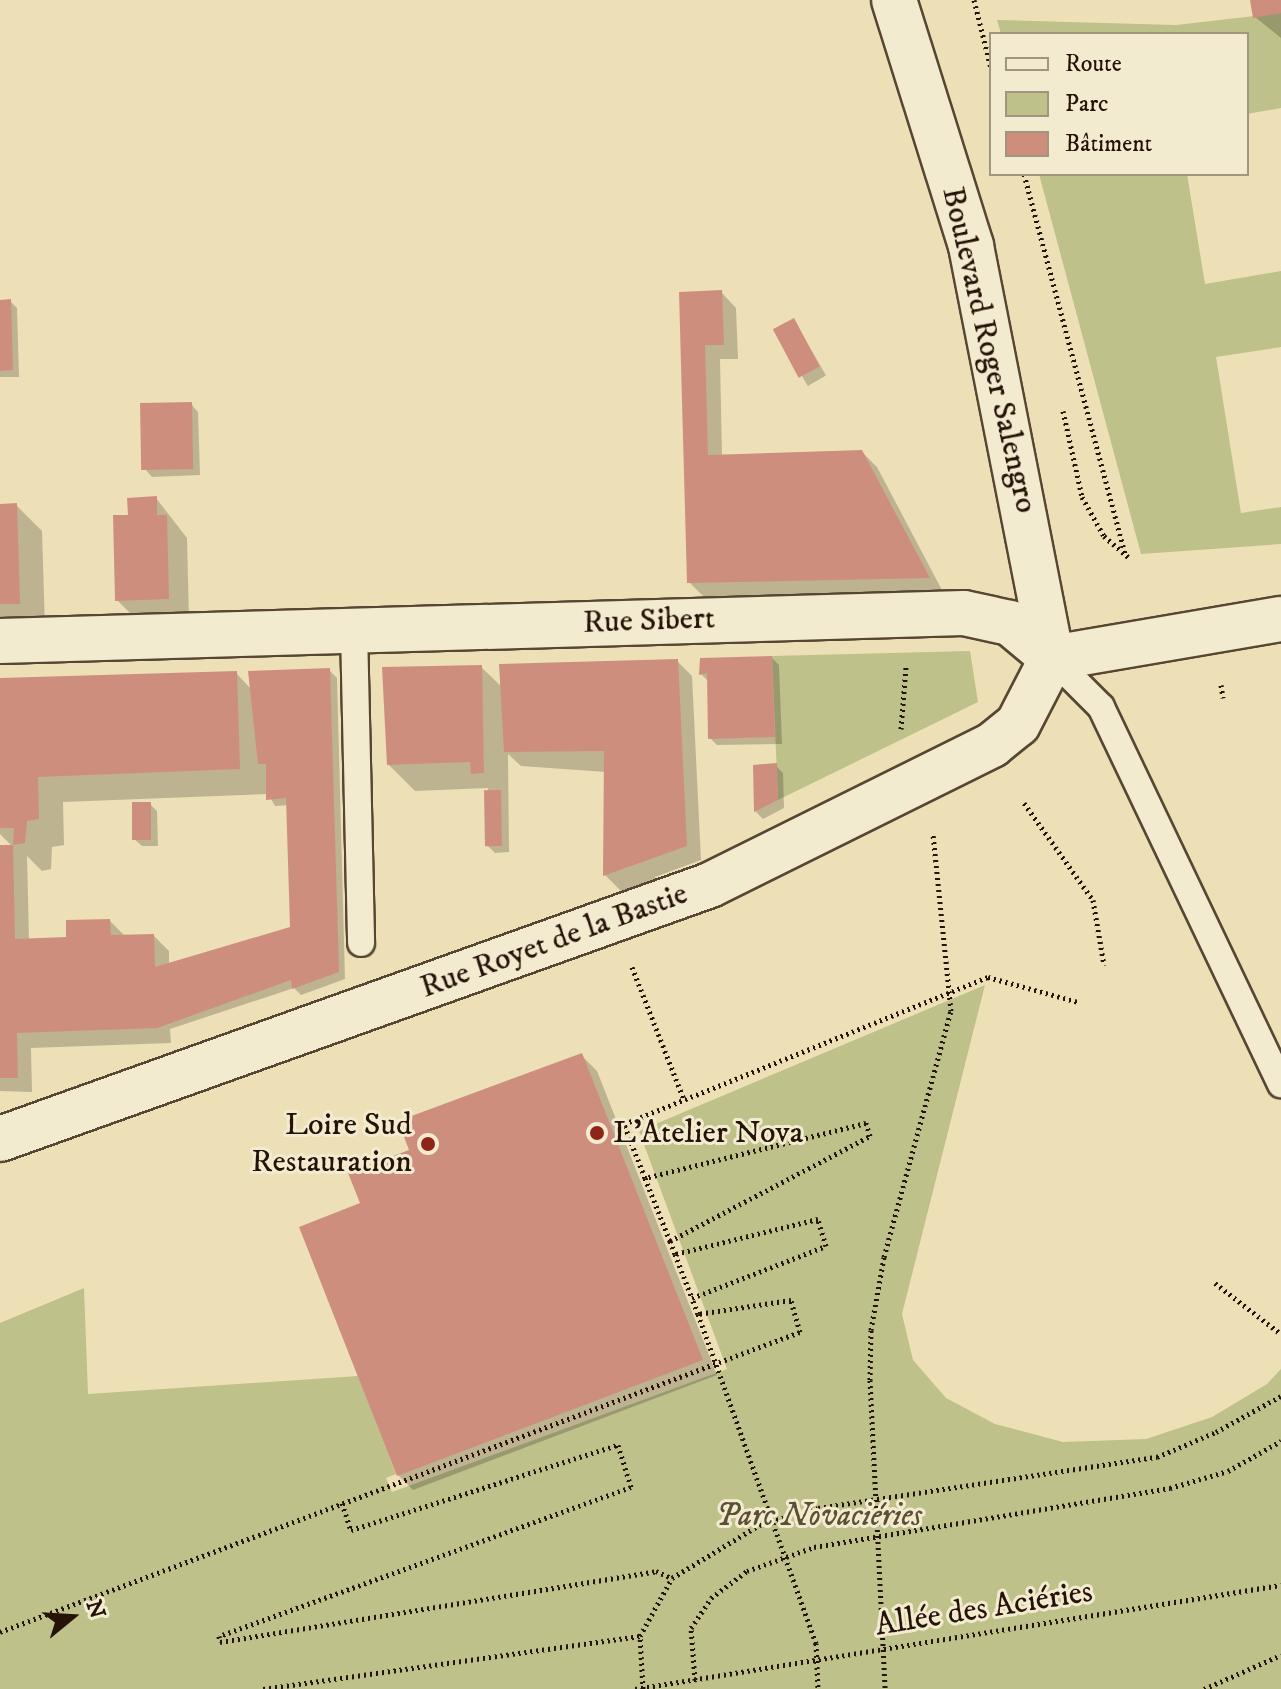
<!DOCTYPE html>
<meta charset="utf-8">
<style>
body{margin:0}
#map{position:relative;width:1281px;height:1689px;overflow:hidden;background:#ede0b6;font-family:"IM FELL DW Pica",serif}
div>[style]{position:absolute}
.green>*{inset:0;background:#bec189}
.shadow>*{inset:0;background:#0003;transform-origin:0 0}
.building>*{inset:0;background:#ce8e7e;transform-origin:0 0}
.path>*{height:5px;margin-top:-2.5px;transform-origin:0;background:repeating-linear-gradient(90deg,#251307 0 2px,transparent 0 6px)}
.roads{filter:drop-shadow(2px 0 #574633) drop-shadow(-2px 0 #574633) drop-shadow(0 2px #574633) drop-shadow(0 -2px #574633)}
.lane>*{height:26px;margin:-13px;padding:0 13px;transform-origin:13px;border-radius:13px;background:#f3ebd0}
.street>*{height:44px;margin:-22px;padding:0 22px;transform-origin:22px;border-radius:22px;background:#f3ebd0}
.secondary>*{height:44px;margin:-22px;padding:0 22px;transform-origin:22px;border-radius:22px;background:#f3ebd0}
.path-bridge>*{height:5px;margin-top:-2.5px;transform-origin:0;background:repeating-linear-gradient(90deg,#251307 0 2px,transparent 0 6px)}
.dots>*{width:22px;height:22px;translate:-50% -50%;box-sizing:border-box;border:4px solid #f3ebd0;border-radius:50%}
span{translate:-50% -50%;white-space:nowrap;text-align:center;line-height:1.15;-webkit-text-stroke:6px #f3ebd0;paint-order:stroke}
.street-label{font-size:32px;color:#251307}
.poi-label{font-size:32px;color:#251307}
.right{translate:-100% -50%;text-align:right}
.left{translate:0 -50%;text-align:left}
.park-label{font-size:32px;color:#5b5034;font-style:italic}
.legend{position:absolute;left:989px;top:32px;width:260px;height:144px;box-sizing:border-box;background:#f3ebd0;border:2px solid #a19580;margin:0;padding:10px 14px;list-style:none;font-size:24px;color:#251307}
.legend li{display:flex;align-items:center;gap:16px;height:40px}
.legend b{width:40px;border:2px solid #a19580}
.north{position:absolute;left:32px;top:1577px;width:80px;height:80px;-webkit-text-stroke:6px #f3ebd0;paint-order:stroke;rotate:72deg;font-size:22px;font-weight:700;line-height:32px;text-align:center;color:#251307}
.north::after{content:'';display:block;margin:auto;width:28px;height:36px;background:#251307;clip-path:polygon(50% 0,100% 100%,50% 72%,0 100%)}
</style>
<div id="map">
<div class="green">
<div style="clip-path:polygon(1281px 13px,1281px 108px,1247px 114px,1247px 34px,1001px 34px,997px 20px,1176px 25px)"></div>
<div style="clip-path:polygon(1039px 174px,1187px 174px,1205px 284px,1281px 271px,1281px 347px,1216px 357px,1241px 513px,1281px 507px,1281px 544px,1141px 554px)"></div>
<div style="clip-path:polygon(970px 651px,978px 702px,778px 800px,772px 656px)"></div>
<div style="clip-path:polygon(985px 985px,902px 1314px,913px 1360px,946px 1398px,995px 1424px,1063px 1442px,1146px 1439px,1212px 1417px,1267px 1384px,1281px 1369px,1281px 1689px,0 1689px,0 1323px,84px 1288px,88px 1394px,358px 1376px,396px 1474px,386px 1478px,392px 1492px,727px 1369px,639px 1131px)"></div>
</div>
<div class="shadow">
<div style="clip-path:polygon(1252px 0,1281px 0,1281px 38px,1255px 17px)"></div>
<div style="clip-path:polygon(721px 292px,736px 308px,738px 359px,720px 359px,722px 457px,862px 452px,877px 467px,943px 592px,704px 597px,689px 582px,681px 294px)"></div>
<div style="clip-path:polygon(10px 301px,17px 308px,19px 377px,0 377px,0 302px)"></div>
<div style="left:794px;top:320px;width:64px;height:21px;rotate:60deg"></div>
<div style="clip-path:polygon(191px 404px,198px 412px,200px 475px,152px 477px,145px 469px)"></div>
<div style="clip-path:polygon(156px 498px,187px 538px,189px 620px,139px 622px,117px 600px,130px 518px)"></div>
<div style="clip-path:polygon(16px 505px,42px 531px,45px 629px,0 631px,0 506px)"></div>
<div style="clip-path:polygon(772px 658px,779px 665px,782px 744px,717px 745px,710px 738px,709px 682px,701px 674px,702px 660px)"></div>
<div style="clip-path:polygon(677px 661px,692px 676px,701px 860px,655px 877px,655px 885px,626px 896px,605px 875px,606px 772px,521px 766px,508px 754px,509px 852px,495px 853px,488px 846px,488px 788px,415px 791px,389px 765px,481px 667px,503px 688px)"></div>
<div style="clip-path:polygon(evenodd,329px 670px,337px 678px,345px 979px,301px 995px,294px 988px,170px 1029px,171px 1043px,31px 1048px,32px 1092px,0 1091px,0 847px,13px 847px,0 834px,0 680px,236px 673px,252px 690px,329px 670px,268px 794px,275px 806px,289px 805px,292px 928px,169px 965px,169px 951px,154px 936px,125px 936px,110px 921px,68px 939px,29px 940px,27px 856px,42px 871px,51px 869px,52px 847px,64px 845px,63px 802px,268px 794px)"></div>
<div style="clip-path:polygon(776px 766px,783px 773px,784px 808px,763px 819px,756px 812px,755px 767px)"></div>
<div style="clip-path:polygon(150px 804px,157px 811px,158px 846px,142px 846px,134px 839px)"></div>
<div style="clip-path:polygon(582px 1056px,597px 1071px,717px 1375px,413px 1490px,398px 1475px,362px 1204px,412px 1151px)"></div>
</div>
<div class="building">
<div style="clip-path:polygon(1250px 0,1281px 0,1281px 13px,1253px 18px)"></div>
<div style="clip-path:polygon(722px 290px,724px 345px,705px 345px,708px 455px,862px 450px,930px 578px,687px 583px,679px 292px)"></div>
<div style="clip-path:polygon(11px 299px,13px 370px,0 371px,0 300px)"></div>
<div style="left:794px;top:318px;width:55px;height:24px;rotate:62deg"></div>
<div style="left:192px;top:402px;width:67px;height:52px;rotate:89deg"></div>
<div style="clip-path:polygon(157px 496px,157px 515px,167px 515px,169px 599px,115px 601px,113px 515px,128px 515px,127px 498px)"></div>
<div style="clip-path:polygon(17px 503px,20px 604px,0 604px,0 504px)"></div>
<div style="clip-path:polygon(772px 656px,775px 737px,708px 739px,707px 673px,699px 675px,700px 658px)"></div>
<div style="clip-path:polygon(678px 659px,687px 846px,603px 876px,604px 751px,504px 752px,499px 664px)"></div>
<div style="clip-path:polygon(482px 665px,484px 773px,471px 774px,470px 762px,387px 765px,382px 667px)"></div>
<div style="clip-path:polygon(330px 668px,339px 972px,292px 989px,291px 980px,157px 1028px,17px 1033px,18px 1078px,0 1078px,0 845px,13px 845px,15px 939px,66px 937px,66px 920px,110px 919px,111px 935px,154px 934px,155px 967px,290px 927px,286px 798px,266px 800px,266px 764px,258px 764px,248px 671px)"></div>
<div style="clip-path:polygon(237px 671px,240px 769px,38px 777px,39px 819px,27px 821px,25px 843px,13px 845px,14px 828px,0 828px,0 678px)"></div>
<div style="clip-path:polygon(777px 763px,778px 800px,754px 812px,753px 765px)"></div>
<div style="left:501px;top:790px;width:56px;height:17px;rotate:89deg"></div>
<div style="left:132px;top:802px;width:19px;height:38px"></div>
<div style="clip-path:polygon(582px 1053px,703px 1360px,397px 1476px,299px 1227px,360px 1203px,348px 1173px,409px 1150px,398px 1121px)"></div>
</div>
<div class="path">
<div style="left:974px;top:0;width:70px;rotate:76deg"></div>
<div style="left:1024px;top:174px;width:393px;rotate:75.1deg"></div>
<div style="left:1063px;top:411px;width:88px;rotate:77.5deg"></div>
<div style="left:1082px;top:497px;width:45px;rotate:60.6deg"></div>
<div style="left:1104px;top:536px;width:32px;rotate:41deg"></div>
<div style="left:1221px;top:685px;width:13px;rotate:81deg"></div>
<div style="left:901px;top:729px;width:62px;rotate:-85.4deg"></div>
<div style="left:1024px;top:803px;width:119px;rotate:54.6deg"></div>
<div style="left:1093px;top:900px;width:66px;rotate:80.4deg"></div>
<div style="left:632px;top:967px;width:143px;rotate:68.6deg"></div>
<div style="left:645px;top:1178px;width:68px;rotate:68.4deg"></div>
<div style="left:675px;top:1254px;width:47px;rotate:68.9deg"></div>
<div style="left:1215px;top:1283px;width:83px;rotate:37.7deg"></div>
<div style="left:698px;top:1314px;width:350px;rotate:70.3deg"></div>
<div style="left:816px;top:1643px;width:46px;rotate:87.5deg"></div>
<div style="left:870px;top:1380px;width:50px;rotate:-88.9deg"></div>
<div style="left:871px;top:1330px;width:74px;rotate:-79.9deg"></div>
<div style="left:884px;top:1257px;width:255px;rotate:-74.8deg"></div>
<div style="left:951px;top:1011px;width:178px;rotate:-95.8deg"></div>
<div style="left:342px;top:1503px;width:28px;rotate:72deg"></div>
<div style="left:351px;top:1530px;width:280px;rotate:-17.7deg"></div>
<div style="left:618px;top:1445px;width:44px;rotate:72.8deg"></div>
<div style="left:631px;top:1487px;width:438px;rotate:160.1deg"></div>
<div style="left:219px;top:1636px;width:6px;rotate:81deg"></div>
<div style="left:220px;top:1642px;width:442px;rotate:-9.2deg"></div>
<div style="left:656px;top:1571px;width:17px;rotate:24deg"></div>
<div style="left:0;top:1632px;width:854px;rotate:-20.56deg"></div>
<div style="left:800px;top:1332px;width:33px;rotate:-106deg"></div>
<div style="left:791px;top:1300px;width:94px;rotate:171.4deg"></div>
<div style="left:698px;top:1314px;width:17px;rotate:-111deg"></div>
<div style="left:692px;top:1298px;width:144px;rotate:-21.2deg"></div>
<div style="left:826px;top:1246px;width:28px;rotate:-107deg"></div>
<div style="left:818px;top:1219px;width:147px;rotate:166.2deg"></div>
<div style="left:675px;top:1254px;width:14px;rotate:-111deg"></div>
<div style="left:670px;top:1241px;width:226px;rotate:-27.7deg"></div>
<div style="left:870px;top:1136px;width:14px;rotate:-107deg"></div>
<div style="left:866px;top:1123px;width:228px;rotate:166deg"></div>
<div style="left:645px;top:1178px;width:58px;rotate:-111.3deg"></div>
<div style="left:624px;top:1124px;width:393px;rotate:-22deg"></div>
<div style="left:988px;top:977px;width:93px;rotate:15.5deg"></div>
<div style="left:695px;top:1680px;width:52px;rotate:-94.4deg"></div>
<div style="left:691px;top:1628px;width:36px;rotate:-56deg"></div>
<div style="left:711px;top:1598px;width:45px;rotate:-36.9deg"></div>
<div style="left:747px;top:1571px;width:71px;rotate:-19.7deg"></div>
<div style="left:814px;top:1547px;width:361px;rotate:-9.4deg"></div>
<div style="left:1170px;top:1488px;width:60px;rotate:-16.3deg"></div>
<div style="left:1228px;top:1471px;width:61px;rotate:-29.5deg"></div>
<div style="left:263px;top:1689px;width:381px;rotate:-8deg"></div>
<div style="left:635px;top:1689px;width:654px;rotate:-9.15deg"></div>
<div style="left:643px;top:1689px;width:53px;rotate:-93.2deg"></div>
<div style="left:640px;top:1636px;width:66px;rotate:-61.1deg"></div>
<div style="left:672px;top:1578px;width:102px;rotate:-31.3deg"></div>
<div style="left:759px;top:1525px;width:61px;rotate:-16.1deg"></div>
<div style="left:818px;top:1508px;width:343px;rotate:-8.6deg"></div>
<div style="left:1157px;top:1457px;width:64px;rotate:-23deg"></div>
<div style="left:1216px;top:1432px;width:74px;rotate:-29deg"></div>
<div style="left:1204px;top:1689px;width:84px;rotate:-23.8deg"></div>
</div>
<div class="roads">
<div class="lane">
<div style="left:354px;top:630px;width:313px;rotate:88.7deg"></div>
<div style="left:1052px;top:658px;width:69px;rotate:45deg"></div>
<div style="left:1101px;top:707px;width:418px;rotate:64.5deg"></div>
</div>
<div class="street">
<div style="left:0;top:641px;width:964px;rotate:-1.66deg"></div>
<div style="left:964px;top:613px;width:47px;rotate:12.3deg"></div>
<div style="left:1010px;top:623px;width:55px;rotate:39.8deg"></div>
</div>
<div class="secondary">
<div style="left:894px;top:0;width:258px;rotate:72.6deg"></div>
<div style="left:971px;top:246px;width:420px;rotate:78.9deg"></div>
<div style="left:1052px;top:658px;width:232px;rotate:-9.7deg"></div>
<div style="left:0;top:1139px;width:754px;rotate:-19.68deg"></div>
<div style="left:710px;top:885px;width:315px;rotate:-26.4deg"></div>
<div style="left:992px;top:745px;width:33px;rotate:-39deg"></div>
<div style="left:1018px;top:724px;width:74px;rotate:-62.7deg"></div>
</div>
</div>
<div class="path-bridge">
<div style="left:870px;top:1380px;width:309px;rotate:87.2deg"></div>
</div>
<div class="dots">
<div style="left:597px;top:1133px;background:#8f2418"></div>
<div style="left:428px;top:1144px;background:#8f2418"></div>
</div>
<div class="street-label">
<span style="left:989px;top:350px;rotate:77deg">Boulevard Roger Salengro</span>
<span style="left:649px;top:621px;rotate:-2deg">Rue Sibert</span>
<span style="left:554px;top:941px;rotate:-20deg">Rue Royet de la Bastie</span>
<span style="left:984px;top:1609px;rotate:-9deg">Allée des Aciéries</span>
</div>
<div class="poi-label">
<span class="right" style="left:412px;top:1144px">Loire Sud<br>Restauration</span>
<span class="left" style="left:613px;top:1133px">L'Atelier Nova</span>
</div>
<div class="park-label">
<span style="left:819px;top:1516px">Parc Novaciéries</span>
</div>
<ul class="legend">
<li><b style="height:10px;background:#f3ebd0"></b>Route</li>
<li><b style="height:22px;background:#bec189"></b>Parc</li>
<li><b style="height:22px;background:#ce8e7e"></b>Bâtiment</li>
</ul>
<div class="north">N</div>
</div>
